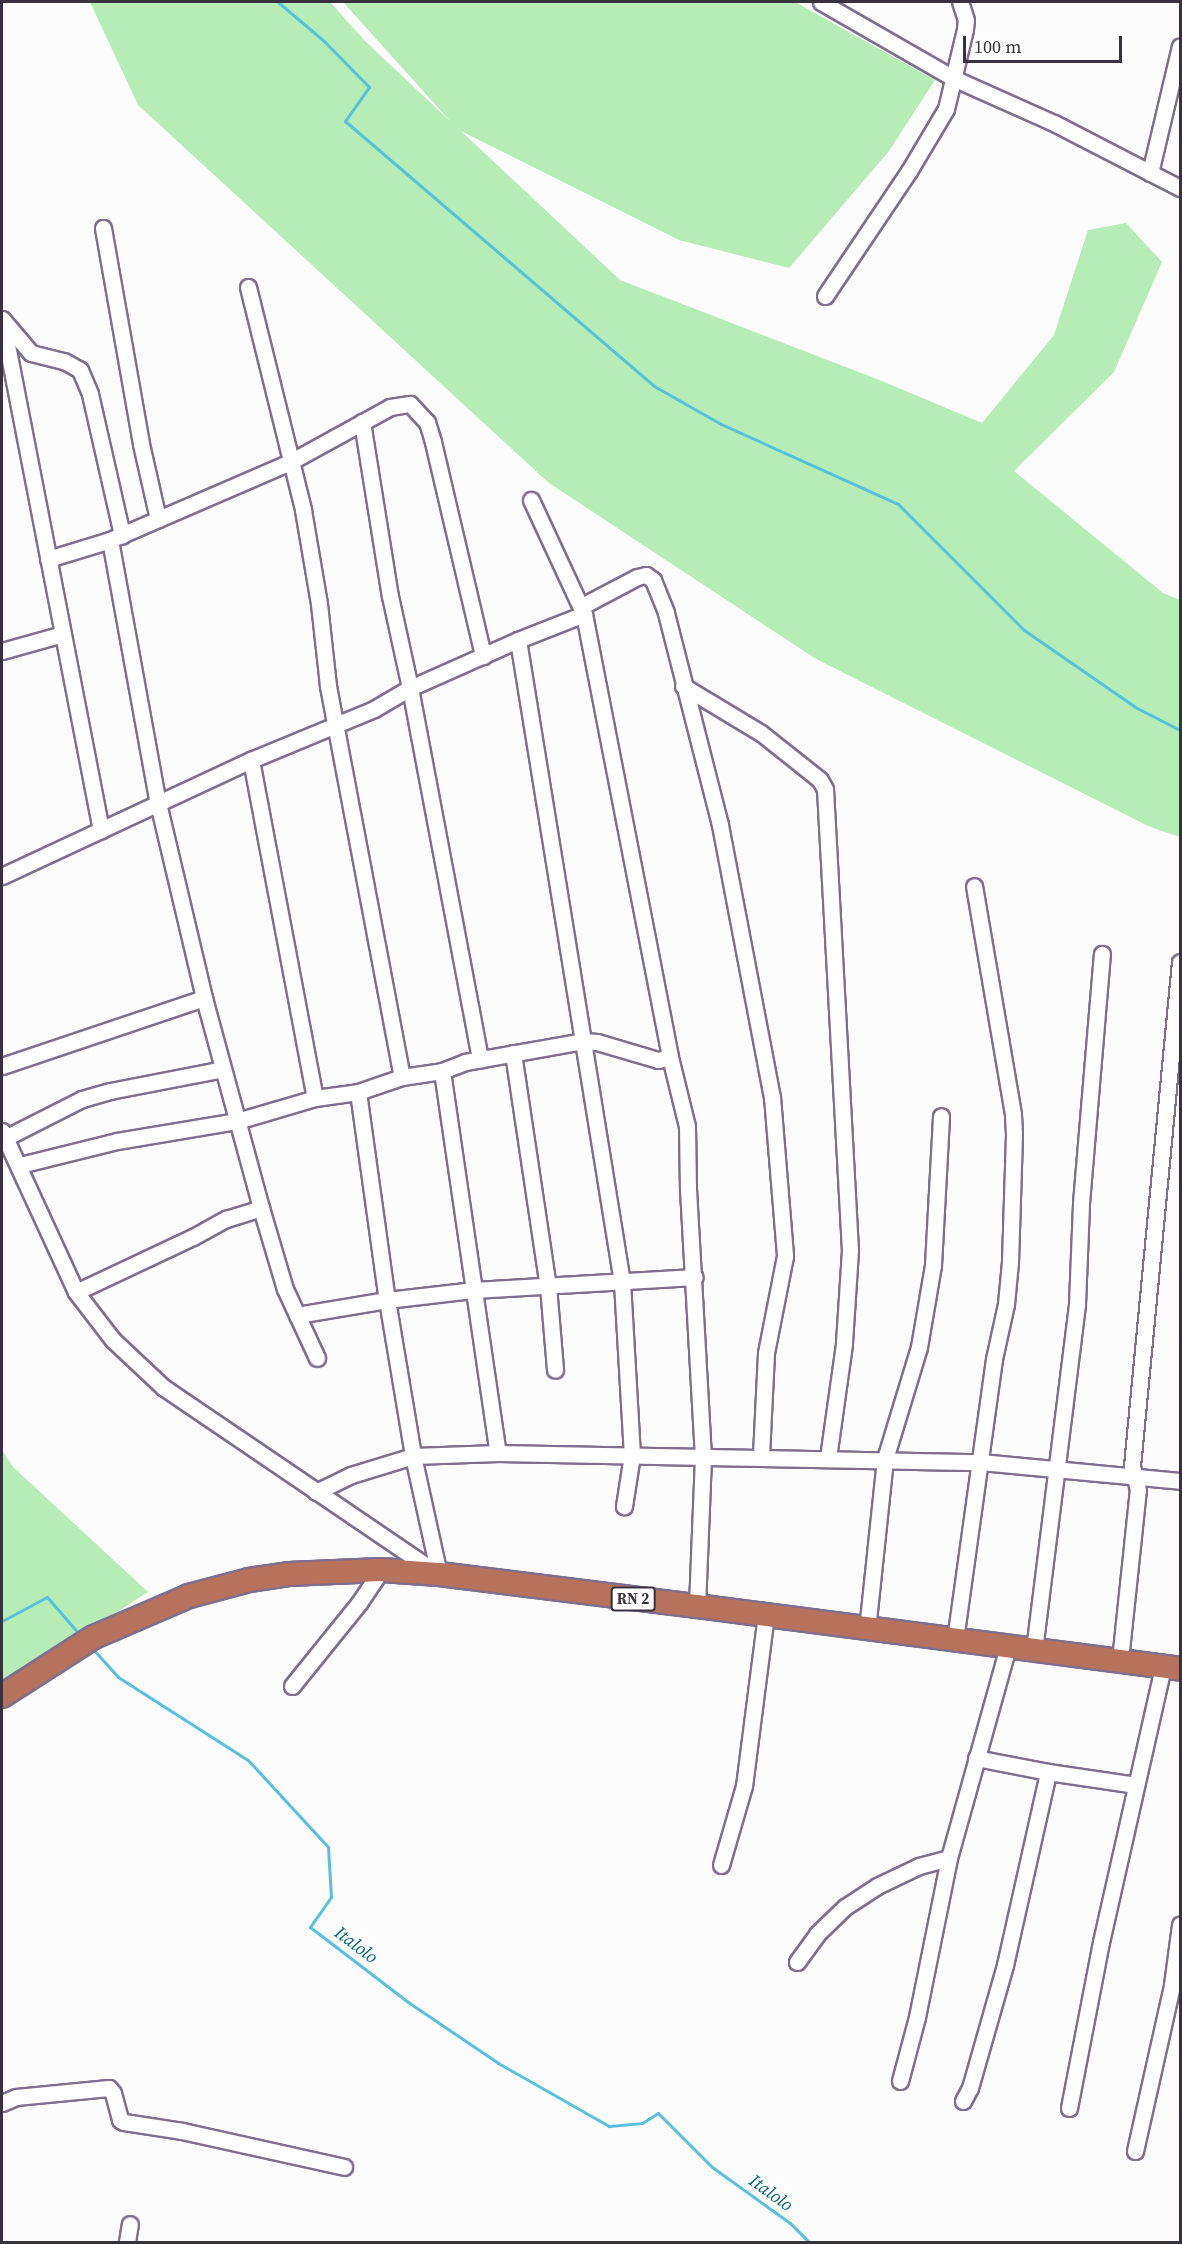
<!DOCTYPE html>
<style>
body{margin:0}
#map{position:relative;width:1182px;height:2244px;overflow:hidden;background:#fcfcfc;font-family:"Source Serif 4",serif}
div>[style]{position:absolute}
.green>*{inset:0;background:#b6ecb5}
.stream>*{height:3px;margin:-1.5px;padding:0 1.5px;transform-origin:1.5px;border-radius:1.5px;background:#58c0dd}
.roads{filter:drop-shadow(2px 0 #7e708c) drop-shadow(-2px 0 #7e708c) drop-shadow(0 2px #7e708c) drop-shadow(0 -2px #7e708c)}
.minor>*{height:15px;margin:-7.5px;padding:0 7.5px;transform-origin:7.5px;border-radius:7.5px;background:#fff}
.highway>*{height:22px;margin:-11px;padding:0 11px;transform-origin:11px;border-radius:11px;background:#b7725e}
span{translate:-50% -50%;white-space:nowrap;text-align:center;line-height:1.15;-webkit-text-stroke:4.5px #fff;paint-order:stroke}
.shield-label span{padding:2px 4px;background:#fff;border:2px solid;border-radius:4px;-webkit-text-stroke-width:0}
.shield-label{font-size:15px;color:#38323e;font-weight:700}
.water-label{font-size:18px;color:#005e72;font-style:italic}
.frame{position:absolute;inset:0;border:3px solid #38323e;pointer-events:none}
.scale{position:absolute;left:963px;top:36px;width:159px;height:27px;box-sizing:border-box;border:3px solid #38323e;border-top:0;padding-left:8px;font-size:18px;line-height:21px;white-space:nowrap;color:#38323e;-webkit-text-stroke:4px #fff;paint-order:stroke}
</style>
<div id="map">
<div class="green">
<div style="clip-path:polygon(90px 2px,330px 2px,365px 41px,451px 122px,343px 2px,795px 2px,935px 80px,889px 151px,789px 268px,679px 240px,461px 131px,620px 280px,882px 381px,982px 423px,1054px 335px,1088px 230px,1126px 223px,1162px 262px,1114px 372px,1014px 471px,1163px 593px,1180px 600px,1180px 837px,1150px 827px,816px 659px,549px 483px,138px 105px)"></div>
<div style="clip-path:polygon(2px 1450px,13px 1467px,148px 1592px,2px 1686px)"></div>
</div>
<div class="stream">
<div style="left:278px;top:2px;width:62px;rotate:40.4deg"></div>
<div style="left:325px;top:42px;width:63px;rotate:45.6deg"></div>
<div style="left:369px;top:87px;width:42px;rotate:125.2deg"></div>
<div style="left:345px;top:121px;width:407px;rotate:40.6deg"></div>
<div style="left:654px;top:386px;width:77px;rotate:29.6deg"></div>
<div style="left:721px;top:424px;width:194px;rotate:24.3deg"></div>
<div style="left:898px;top:504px;width:178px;rotate:45deg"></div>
<div style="left:1024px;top:630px;width:135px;rotate:34.7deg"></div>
<div style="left:1135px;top:707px;width:51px;rotate:27.1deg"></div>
<div style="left:2px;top:1621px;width:51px;rotate:-28.1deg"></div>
<div style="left:47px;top:1597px;width:52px;rotate:48.9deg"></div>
<div style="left:92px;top:1648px;width:39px;rotate:48deg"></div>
<div style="left:118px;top:1677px;width:154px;rotate:32.6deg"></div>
<div style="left:248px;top:1760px;width:118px;rotate:47.4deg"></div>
<div style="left:328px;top:1847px;width:50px;rotate:86.6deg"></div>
<div style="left:331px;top:1897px;width:37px;rotate:125deg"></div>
<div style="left:310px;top:1927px;width:123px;rotate:37.4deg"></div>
<div style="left:408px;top:2002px;width:109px;rotate:34.1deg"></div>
<div style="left:498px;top:2063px;width:128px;rotate:29.6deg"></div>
<div style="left:609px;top:2126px;width:33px;rotate:-5deg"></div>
<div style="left:642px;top:2123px;width:19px;rotate:-32deg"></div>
<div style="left:658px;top:2113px;width:76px;rotate:45deg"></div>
<div style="left:712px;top:2167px;width:96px;rotate:35.7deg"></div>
<div style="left:790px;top:2223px;width:27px;rotate:45deg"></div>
</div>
<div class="roads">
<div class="minor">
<div style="left:821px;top:2px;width:155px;rotate:29.9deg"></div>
<div style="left:955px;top:79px;width:108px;rotate:24deg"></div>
<div style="left:1054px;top:123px;width:142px;rotate:27.3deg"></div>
<div style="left:1150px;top:173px;width:130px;rotate:-76.7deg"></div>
<div style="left:103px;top:228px;width:219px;rotate:80deg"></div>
<div style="left:141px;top:444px;width:77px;rotate:77.2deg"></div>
<div style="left:248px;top:287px;width:230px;rotate:76.1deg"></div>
<div style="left:303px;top:510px;width:95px;rotate:80.3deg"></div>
<div style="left:319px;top:604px;width:82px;rotate:83.7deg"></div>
<div style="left:328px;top:686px;width:398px;rotate:79.3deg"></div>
<div style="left:825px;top:296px;width:151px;rotate:-56.1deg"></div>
<div style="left:909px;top:171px;width:72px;rotate:-59.2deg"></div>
<div style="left:946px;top:109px;width:82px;rotate:-76.6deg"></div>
<div style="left:965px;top:29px;width:9px;rotate:-84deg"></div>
<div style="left:966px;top:20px;width:19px;rotate:-108deg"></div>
<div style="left:2px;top:319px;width:521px;rotate:79.04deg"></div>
<div style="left:3px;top:320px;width:43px;rotate:49.7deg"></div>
<div style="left:31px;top:353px;width:34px;rotate:14deg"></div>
<div style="left:64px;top:361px;width:18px;rotate:29deg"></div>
<div style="left:80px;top:370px;width:26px;rotate:67deg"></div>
<div style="left:90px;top:394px;width:145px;rotate:77.2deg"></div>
<div style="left:362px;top:422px;width:176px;rotate:80.9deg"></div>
<div style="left:390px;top:596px;width:94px;rotate:77.7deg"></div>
<div style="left:410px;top:688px;width:378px;rotate:79.3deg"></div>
<div style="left:531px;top:500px;width:126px;rotate:65.1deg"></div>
<div style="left:584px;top:614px;width:451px;rotate:79deg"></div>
<div style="left:670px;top:1057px;width:71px;rotate:76.2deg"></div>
<div style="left:687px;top:1126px;width:63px;rotate:89.1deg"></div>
<div style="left:688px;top:1189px;width:268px;rotate:86.8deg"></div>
<div style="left:703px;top:1457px;width:149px;rotate:92.3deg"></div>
<div style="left:110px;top:540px;width:267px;rotate:79.7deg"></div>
<div style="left:158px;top:803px;width:200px;rotate:76.7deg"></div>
<div style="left:204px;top:998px;width:218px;rotate:74.8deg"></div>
<div style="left:261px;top:1208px;width:84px;rotate:73.5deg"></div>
<div style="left:285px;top:1289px;width:76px;rotate:65.1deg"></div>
<div style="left:48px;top:559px;width:65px;rotate:-17deg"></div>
<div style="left:110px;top:540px;width:196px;rotate:-23.4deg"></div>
<div style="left:290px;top:462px;width:114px;rotate:-28.8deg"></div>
<div style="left:390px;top:407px;width:20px;rotate:-9deg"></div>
<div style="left:410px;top:404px;width:25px;rotate:47deg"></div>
<div style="left:427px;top:422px;width:21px;rotate:73deg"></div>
<div style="left:433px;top:442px;width:220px;rotate:76.8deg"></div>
<div style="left:582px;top:606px;width:62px;rotate:-27.8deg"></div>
<div style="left:637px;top:577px;width:9px;rotate:-13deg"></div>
<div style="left:646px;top:575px;width:9px;rotate:36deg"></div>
<div style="left:653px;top:580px;width:35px;rotate:68deg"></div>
<div style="left:666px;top:613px;width:219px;rotate:75.7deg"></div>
<div style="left:720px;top:825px;width:277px;rotate:79.2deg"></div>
<div style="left:772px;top:1097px;width:160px;rotate:85.3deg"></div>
<div style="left:785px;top:1256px;width:99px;rotate:101.1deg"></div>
<div style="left:766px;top:1353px;width:104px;rotate:92.8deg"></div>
<div style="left:518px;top:640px;width:650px;rotate:80.8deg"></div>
<div style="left:622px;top:1282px;width:173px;rotate:86.7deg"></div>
<div style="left:632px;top:1455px;width:52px;rotate:98.9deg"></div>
<div style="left:2px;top:651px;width:63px;rotate:-15.6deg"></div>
<div style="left:683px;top:686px;width:91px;rotate:31.1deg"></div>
<div style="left:761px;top:733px;width:75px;rotate:38.5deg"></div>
<div style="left:820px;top:780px;width:10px;rotate:61deg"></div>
<div style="left:825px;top:789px;width:462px;rotate:86.9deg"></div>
<div style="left:850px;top:1250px;width:94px;rotate:93.7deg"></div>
<div style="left:844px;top:1344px;width:115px;rotate:98deg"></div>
<div style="left:251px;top:760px;width:344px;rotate:79.3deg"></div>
<div style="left:2px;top:876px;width:275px;rotate:-25deg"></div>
<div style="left:251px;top:760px;width:133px;rotate:-22.5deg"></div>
<div style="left:374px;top:709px;width:42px;rotate:-30.3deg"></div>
<div style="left:410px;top:688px;width:118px;rotate:-24deg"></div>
<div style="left:518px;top:640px;width:71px;rotate:-21.5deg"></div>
<div style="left:513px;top:1053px;width:236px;rotate:81.5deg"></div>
<div style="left:548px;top:1286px;width:84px;rotate:85.2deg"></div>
<div style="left:2px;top:1066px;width:213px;rotate:-18.6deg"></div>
<div style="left:442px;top:1071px;width:386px;rotate:81.7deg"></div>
<div style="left:358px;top:1092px;width:210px;rotate:82.1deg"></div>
<div style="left:387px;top:1300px;width:158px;rotate:80.5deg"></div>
<div style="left:413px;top:1456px;width:121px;rotate:77.6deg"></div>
<div style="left:2px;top:1131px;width:177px;rotate:65.3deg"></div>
<div style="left:76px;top:1292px;width:61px;rotate:52.4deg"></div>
<div style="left:113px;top:1340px;width:69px;rotate:43.2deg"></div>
<div style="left:163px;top:1387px;width:331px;rotate:34.2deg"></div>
<div style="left:5px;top:1138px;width:86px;rotate:-26.9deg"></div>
<div style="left:82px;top:1099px;width:29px;rotate:-16deg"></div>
<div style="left:110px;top:1091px;width:115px;rotate:-11deg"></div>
<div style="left:20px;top:1165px;width:100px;rotate:-13.9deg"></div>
<div style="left:117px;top:1141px;width:122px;rotate:-9.5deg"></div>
<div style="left:237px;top:1121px;width:81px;rotate:-16.4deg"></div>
<div style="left:315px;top:1098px;width:43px;rotate:-7.9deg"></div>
<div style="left:358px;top:1092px;width:46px;rotate:-18.8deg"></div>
<div style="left:402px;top:1077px;width:40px;rotate:-8.5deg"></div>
<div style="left:442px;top:1071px;width:25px;rotate:-21deg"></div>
<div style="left:465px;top:1062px;width:121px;rotate:-10deg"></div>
<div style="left:584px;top:1041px;width:13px;rotate:4deg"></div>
<div style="left:597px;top:1042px;width:64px;rotate:16.4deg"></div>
<div style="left:658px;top:1060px;width:12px;rotate:-14deg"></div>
<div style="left:76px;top:1292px;width:129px;rotate:-25.2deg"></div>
<div style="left:193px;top:1237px;width:38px;rotate:-29deg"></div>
<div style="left:226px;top:1219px;width:37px;rotate:-17deg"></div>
<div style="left:297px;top:1315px;width:91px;rotate:-9.5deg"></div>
<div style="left:387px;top:1300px;width:88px;rotate:-6.6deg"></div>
<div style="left:474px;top:1290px;width:221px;rotate:-3.4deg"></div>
<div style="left:316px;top:1492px;width:39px;rotate:-26deg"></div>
<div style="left:351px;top:1475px;width:65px;rotate:-17deg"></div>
<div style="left:413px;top:1456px;width:85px;rotate:-2deg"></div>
<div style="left:498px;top:1453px;width:482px;rotate:1.1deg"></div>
<div style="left:980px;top:1462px;width:201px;rotate:5.4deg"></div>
<div style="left:867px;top:1630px;width:172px;rotate:-84deg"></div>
<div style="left:885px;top:1459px;width:117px;rotate:-73.1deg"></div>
<div style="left:919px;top:1347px;width:83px;rotate:-80.3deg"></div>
<div style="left:933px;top:1265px;width:149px;rotate:-86.9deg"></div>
<div style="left:955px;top:1640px;width:284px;rotate:-82.1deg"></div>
<div style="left:994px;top:1359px;width:56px;rotate:-77.7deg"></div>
<div style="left:1006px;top:1304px;width:42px;rotate:-84.6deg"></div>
<div style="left:1010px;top:1262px;width:128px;rotate:-88.2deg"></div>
<div style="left:1014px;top:1134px;width:20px;rotate:-93deg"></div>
<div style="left:1013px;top:1114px;width:231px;rotate:-99.7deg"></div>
<div style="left:1034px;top:1650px;width:349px;rotate:-82.9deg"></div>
<div style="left:1077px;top:1304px;width:101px;rotate:-87.7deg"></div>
<div style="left:1081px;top:1203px;width:250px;rotate:-85.2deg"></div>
<div style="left:1120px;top:1660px;width:171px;rotate:-84deg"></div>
<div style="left:1138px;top:1490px;width:25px;rotate:-104deg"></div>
<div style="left:1132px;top:1466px;width:506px;rotate:-84.56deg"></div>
<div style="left:292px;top:1686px;width:107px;rotate:-51.1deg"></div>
<div style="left:359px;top:1603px;width:40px;rotate:-56deg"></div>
<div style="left:976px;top:1758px;width:73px;rotate:11deg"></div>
<div style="left:1048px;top:1772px;width:89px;rotate:8.4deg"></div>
<div style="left:721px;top:1865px;width:82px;rotate:-73.8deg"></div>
<div style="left:744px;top:1786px;width:172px;rotate:-82.7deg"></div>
<div style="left:797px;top:1962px;width:34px;rotate:-54deg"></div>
<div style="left:817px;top:1934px;width:39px;rotate:-44deg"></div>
<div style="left:845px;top:1907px;width:38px;rotate:-33deg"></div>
<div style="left:877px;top:1886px;width:47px;rotate:-25.5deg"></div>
<div style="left:919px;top:1866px;width:31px;rotate:-15deg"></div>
<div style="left:900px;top:2081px;width:66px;rotate:-75.1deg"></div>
<div style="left:917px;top:2017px;width:162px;rotate:-78.6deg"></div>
<div style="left:949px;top:1858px;width:220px;rotate:-74.4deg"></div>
<div style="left:963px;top:2101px;width:15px;rotate:-62deg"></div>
<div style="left:970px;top:2088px;width:128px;rotate:-74.1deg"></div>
<div style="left:1005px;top:1965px;width:198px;rotate:-77.4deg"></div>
<div style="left:2px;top:2103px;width:15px;rotate:-23deg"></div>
<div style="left:16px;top:2097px;width:93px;rotate:-5.5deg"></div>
<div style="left:109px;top:2088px;width:6px;rotate:51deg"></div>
<div style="left:113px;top:2093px;width:28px;rotate:75deg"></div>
<div style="left:120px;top:2120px;width:4px;rotate:27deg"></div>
<div style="left:124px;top:2122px;width:59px;rotate:8.8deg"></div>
<div style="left:182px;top:2131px;width:166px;rotate:12.5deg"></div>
<div style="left:1069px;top:2108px;width:169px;rotate:-79.1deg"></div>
<div style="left:1101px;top:1942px;width:283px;rotate:-77.3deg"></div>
<div style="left:1135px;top:2151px;width:170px;rotate:-77.4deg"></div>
<div style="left:1172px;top:1985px;width:61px;rotate:-82.4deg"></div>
<div style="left:127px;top:2242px;width:18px;rotate:-81deg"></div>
</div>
<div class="highway">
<div style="left:2px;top:1696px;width:109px;rotate:-32.7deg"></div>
<div style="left:94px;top:1637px;width:103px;rotate:-23.3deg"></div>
<div style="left:189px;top:1596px;width:62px;rotate:-14.9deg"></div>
<div style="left:249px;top:1580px;width:40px;rotate:-8.5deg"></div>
<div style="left:289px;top:1574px;width:92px;rotate:-2.5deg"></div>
<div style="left:381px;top:1570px;width:58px;rotate:3.9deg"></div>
<div style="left:439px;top:1574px;width:260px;rotate:7.1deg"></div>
<div style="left:697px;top:1606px;width:487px;rotate:7.4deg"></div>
</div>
</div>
<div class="shield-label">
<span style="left:633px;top:1599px">RN 2</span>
</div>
<div class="water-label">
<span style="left:356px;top:1945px;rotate:37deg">Italolo</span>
<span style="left:771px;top:2193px;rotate:36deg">Italolo</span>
</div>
<div class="frame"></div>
<div class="scale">100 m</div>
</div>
